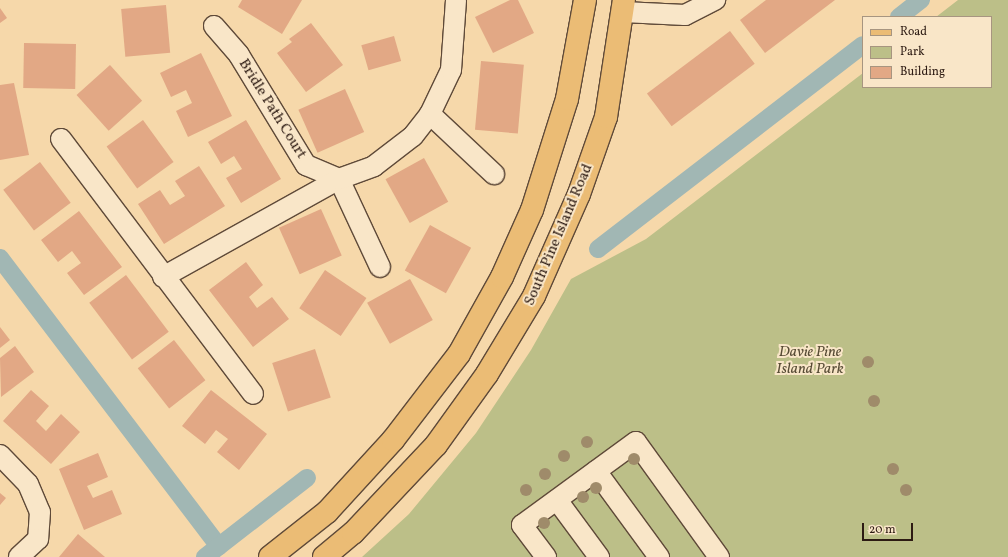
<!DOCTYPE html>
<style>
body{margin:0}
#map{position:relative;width:1008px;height:557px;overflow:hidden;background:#f6d8aa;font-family:Vollkorn,serif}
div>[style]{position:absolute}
.green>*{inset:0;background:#bcbf88}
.canal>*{height:18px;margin:-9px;padding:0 9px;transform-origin:9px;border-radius:9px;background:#a1b7b4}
.building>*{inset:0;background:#e2a885;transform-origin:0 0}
.roads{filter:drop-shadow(1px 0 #5f4a39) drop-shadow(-1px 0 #5f4a39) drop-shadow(0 1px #5f4a39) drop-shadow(0 -1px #5f4a39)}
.minor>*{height:20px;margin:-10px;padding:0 10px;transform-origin:10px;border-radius:10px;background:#f9e6c8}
.major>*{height:22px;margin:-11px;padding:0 11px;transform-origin:11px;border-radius:11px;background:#ebbc75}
.trees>*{width:12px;height:12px;margin:-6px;border-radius:50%;background:#9f8b6a}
span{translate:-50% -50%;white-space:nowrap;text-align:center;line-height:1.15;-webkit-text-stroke:4px #f9e6c8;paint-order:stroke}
.street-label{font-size:15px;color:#2d1b13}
.park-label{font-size:15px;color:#584c36;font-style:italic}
.legend{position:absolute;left:862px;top:16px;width:130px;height:72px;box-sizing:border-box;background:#f9e6c8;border:1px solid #a79580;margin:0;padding:5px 7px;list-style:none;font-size:12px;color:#2d1b13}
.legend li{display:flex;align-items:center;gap:8px;height:20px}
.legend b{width:20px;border:1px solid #a79580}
.scale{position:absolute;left:862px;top:523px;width:51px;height:18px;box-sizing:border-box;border:2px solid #2d1b13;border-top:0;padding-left:5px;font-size:12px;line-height:14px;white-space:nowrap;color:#2d1b13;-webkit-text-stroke:3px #f9e6c8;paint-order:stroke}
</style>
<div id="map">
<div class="green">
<div style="clip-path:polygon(958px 0,1008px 0,1008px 557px,362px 557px,409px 514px,476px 433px,531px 350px,571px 279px,646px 239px,863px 73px,863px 87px,991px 87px,991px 17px,936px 17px)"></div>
</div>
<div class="canal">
<div style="left:899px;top:17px;width:28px;rotate:-38deg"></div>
<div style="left:598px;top:249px;width:334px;rotate:-37.6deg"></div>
<div style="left:0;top:258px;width:362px;rotate:52.8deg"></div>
<div style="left:205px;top:557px;width:129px;rotate:-37.8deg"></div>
</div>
<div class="building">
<div style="clip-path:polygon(242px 0,302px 0,282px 34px,238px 7px)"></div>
<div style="clip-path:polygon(510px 0,518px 0,534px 33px,493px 53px,475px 17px)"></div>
<div style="clip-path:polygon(766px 0,835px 0,765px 53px,740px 20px)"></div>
<div style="left:166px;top:5px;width:48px;height:45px;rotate:85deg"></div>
<div style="clip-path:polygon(0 8px,7px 18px,0 23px)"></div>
<div style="clip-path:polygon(311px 23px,343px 65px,306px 92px,277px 53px,292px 42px,289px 39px)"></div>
<div style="left:730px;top:31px;width:41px;height:104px;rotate:53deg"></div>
<div style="left:394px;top:36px;width:26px;height:34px;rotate:74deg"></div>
<div style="left:24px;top:43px;width:52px;height:45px;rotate:1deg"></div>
<div style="clip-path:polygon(201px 53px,232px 116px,188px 137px,176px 111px,192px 103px,186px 90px,171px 97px,160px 73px)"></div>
<div style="left:481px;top:61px;width:43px;height:69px;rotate:5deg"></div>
<div style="left:110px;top:65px;width:48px;height:45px;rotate:48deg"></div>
<div style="clip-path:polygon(14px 83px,29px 155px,0 160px,0 85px)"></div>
<div style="left:345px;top:89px;width:47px;height:51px;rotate:66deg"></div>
<div style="left:143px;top:120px;width:52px;height:45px;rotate:54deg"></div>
<div style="clip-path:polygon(246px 120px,281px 179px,241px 203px,226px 178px,242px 169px,234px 156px,221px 164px,208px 142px)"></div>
<div style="left:424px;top:158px;width:50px;height:44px;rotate:61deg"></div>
<div style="left:40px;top:162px;width:51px;height:46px;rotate:53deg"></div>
<div style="clip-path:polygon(199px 166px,225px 206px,164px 244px,138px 204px,160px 190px,170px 205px,185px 196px,175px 181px)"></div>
<div style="left:321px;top:209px;width:51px;height:46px;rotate:66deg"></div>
<div style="clip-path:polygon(79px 211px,122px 267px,84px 295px,67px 273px,81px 263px,72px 251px,58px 262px,41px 240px)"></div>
<div style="left:430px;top:225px;width:47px;height:52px;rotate:29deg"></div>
<div style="clip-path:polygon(246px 262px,263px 285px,249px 297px,257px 308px,272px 297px,289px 319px,253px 347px,209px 290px)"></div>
<div style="left:325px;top:270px;width:50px;height:46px;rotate:34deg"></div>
<div style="left:126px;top:275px;width:71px;height:46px;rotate:53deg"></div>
<div style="left:410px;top:279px;width:47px;height:49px;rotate:61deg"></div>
<div style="clip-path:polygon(0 327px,10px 340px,0 348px)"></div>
<div style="left:174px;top:340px;width:51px;height:46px;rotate:52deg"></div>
<div style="clip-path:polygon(15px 346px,34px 372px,1px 397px,0 358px)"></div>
<div style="left:315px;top:349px;width:51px;height:45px;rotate:72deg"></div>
<div style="clip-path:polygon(31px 390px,49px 406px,36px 421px,46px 431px,61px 414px,80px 432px,51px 464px,3px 421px)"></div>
<div style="clip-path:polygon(211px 390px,267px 434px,239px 470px,217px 452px,228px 439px,216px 430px,205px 444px,182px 426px)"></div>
<div style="clip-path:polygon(98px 453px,108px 477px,87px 486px,93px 498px,112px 490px,122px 514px,84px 530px,59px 469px)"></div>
<div style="clip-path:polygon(0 493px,6px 498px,0 505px)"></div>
<div style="clip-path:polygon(78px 534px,105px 557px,59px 557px)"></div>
</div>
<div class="roads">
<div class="minor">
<div style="left:623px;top:12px;width:62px;rotate:2.8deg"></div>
<div style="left:685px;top:15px;width:34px;rotate:-27deg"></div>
<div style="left:214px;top:26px;width:38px;rotate:49deg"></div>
<div style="left:239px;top:55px;width:129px;rotate:58.7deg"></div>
<div style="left:306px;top:165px;width:36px;rotate:23deg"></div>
<div style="left:339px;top:179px;width:97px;rotate:65deg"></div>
<div style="left:430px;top:114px;width:88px;rotate:43.2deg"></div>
<div style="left:61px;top:139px;width:319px;rotate:53deg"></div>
<div style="left:163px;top:277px;width:201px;rotate:-29.1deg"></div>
<div style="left:339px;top:179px;width:37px;rotate:-20deg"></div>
<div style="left:374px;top:166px;width:49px;rotate:-37.6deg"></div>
<div style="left:413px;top:136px;width:28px;rotate:-52deg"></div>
<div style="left:430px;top:114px;width:49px;rotate:-64.5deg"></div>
<div style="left:451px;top:70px;width:70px;rotate:-85.9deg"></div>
<div style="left:0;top:455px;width:40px;rotate:46deg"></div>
<div style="left:28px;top:484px;width:30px;rotate:67deg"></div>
<div style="left:40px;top:512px;width:27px;rotate:94deg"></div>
<div style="left:38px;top:539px;width:26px;rotate:137deg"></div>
<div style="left:596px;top:471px;width:107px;rotate:53.8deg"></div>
<div style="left:557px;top:500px;width:71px;rotate:53.6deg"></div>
<div style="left:546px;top:557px;width:40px;rotate:-127deg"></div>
<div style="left:522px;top:525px;width:141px;rotate:-36.1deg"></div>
<div style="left:636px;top:442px;width:142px;rotate:54.2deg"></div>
</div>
<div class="major">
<div style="left:270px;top:557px;width:73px;rotate:-38.3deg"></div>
<div style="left:327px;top:512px;width:98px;rotate:-47.5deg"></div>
<div style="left:393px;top:440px;width:108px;rotate:-52.5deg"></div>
<div style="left:459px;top:354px;width:88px;rotate:-60.8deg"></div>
<div style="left:502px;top:277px;width:73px;rotate:-65.9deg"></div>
<div style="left:532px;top:210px;width:116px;rotate:-72.5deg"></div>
<div style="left:567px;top:99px;width:101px;rotate:-79.7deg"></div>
<div style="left:324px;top:557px;width:38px;rotate:-40deg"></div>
<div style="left:353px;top:533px;width:121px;rotate:-46.7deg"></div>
<div style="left:436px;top:445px;width:87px;rotate:-54.3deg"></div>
<div style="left:487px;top:374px;width:91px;rotate:-58.9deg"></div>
<div style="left:534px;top:296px;width:111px;rotate:-66.2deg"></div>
<div style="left:579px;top:194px;width:82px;rotate:-70.7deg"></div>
<div style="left:606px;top:117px;width:118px;rotate:-81.3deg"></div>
</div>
</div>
<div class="trees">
<div style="left:868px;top:362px"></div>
<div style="left:874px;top:401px"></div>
<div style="left:587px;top:442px"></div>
<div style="left:564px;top:456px"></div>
<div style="left:634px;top:459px"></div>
<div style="left:893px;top:469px"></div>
<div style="left:545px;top:474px"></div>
<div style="left:596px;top:488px"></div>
<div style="left:526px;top:490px"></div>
<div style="left:906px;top:490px"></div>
<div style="left:583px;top:497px"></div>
<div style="left:544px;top:523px"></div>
</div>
<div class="street-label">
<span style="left:272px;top:109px;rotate:58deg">Bridle Path Court</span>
<span style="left:559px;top:235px;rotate:-67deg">South Pine Island Road</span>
</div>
<div class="park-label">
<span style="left:810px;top:361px">Davie Pine<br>Island Park</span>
</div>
<ul class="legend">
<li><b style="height:5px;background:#ebbc75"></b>Road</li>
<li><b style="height:11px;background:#bcbf88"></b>Park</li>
<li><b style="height:11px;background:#e2a885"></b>Building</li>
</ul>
<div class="scale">20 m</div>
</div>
